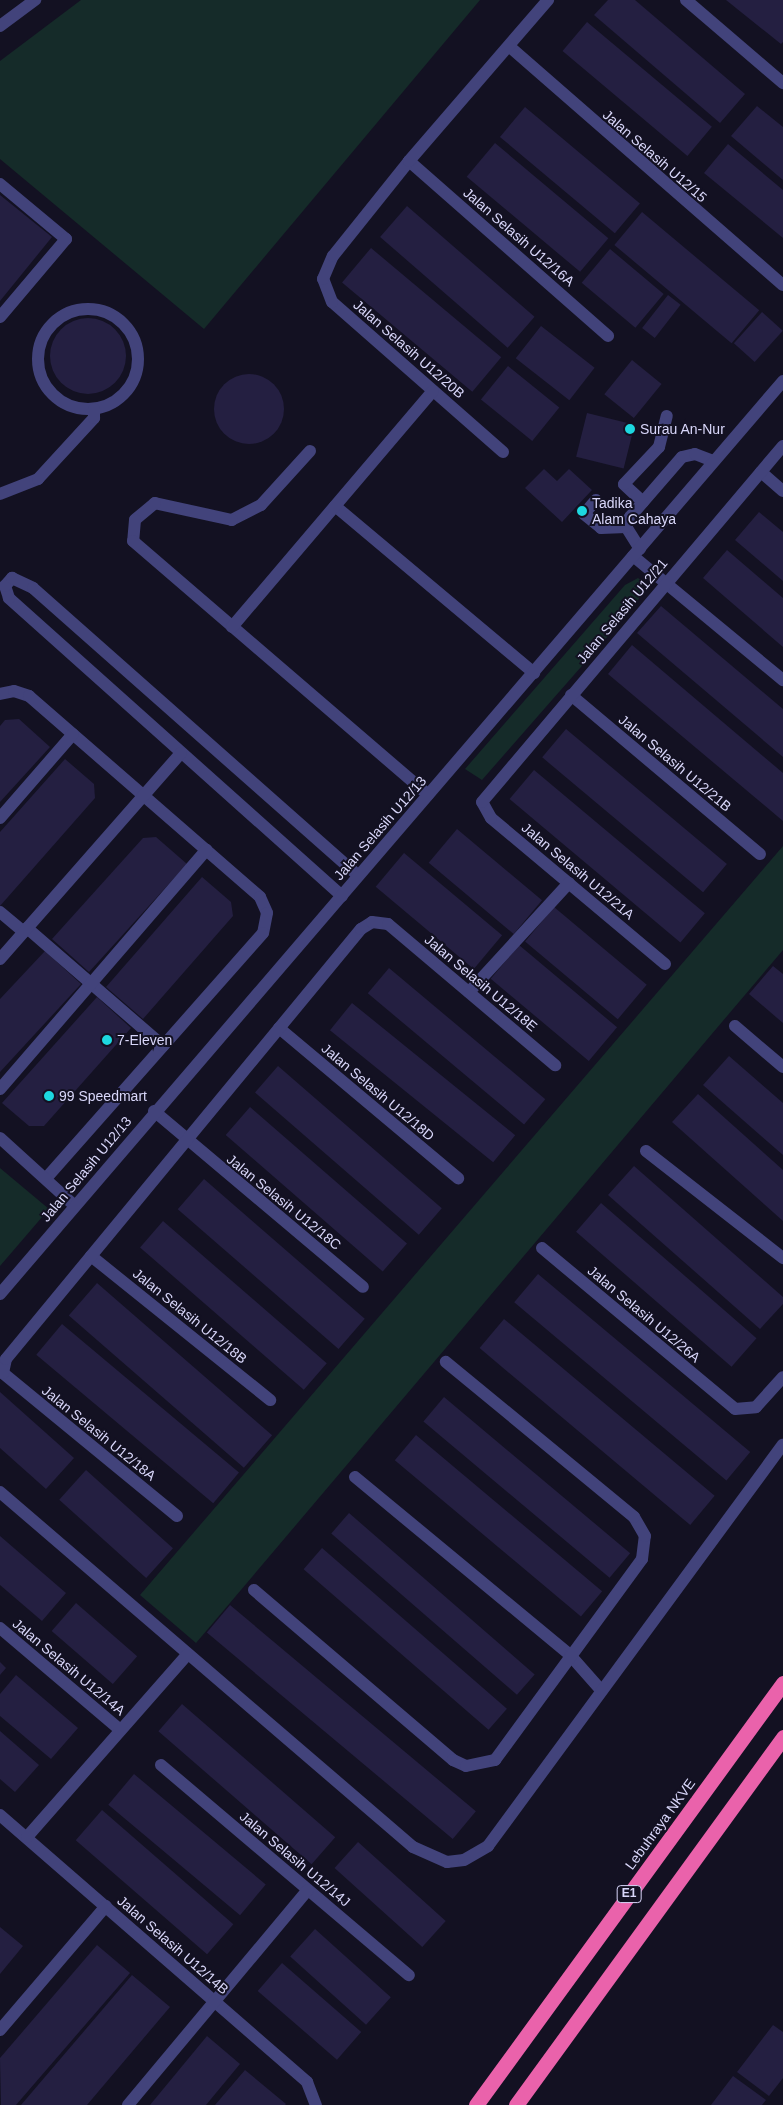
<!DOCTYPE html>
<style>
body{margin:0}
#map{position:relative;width:783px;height:2105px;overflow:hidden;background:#131122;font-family:Arial,sans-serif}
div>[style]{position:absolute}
.green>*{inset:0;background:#152b29}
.building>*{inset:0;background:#241f41;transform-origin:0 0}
.round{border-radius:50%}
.minor>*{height:12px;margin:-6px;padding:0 6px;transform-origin:6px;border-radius:6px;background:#42437b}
.minor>.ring{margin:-6px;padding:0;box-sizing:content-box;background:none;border:12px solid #42437b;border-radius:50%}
.highway>*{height:15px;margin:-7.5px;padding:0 7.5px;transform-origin:7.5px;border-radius:7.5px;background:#ea62ab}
.dots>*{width:14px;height:14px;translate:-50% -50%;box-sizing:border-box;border:2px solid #131122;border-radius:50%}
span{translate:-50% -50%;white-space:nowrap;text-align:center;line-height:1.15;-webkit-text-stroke:4px #131122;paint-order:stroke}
.shield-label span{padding:1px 4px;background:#131122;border:1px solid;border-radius:4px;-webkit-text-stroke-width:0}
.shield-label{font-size:12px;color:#d9d7fa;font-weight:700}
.street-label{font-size:14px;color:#d9d7fa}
.poi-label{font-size:14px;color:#d9d7fa}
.left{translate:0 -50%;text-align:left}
</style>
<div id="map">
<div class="green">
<div style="clip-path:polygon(81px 0,480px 0,204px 329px,0 159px,0 61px)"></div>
<div style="clip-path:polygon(638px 578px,645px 583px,637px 603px,482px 780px,465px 769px,625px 585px)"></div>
<div style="clip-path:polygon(783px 846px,783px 950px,196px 1643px,140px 1595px)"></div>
<div style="clip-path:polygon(0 1168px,49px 1209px,0 1266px)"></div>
</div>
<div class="building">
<div style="clip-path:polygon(608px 0,635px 0,745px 94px,720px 123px,594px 15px)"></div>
<div style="clip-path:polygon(726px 0,783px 0,783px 42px,781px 44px)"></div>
<div style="left:587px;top:22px;width:163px;height:38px;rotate:40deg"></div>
<div style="clip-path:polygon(757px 106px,783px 127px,783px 180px,731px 136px)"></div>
<div style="left:525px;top:107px;width:150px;height:39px;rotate:40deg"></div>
<div style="left:495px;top:143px;width:148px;height:44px;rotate:40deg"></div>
<div style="clip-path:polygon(728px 144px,783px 190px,783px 238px,704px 173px)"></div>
<div style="clip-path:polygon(0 195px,52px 237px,0 301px)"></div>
<div style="left:407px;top:206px;width:169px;height:41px;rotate:41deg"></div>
<div style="left:642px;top:212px;width:153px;height:43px;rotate:40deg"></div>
<div style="left:371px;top:248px;width:170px;height:45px;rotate:40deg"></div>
<div style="left:610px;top:249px;width:70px;height:44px;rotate:40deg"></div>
<div style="left:668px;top:295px;width:16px;height:42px;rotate:38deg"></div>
<div style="left:762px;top:312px;width:28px;height:42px;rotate:42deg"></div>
<div class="round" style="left:50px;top:318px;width:76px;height:76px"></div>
<div style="left:541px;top:326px;width:68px;height:41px;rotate:38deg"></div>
<div style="left:632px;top:360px;width:38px;height:44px;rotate:39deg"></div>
<div style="left:508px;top:366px;width:66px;height:43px;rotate:39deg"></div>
<div class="round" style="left:214px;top:374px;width:70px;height:70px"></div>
<div style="left:587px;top:413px;width:49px;height:45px;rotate:14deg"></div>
<div style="clip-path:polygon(544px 469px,557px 481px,569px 469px,592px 490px,562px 522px,525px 488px)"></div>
<div style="clip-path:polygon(759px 512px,783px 532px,783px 581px,735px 540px)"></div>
<div style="clip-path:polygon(727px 550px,783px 598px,783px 647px,703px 578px)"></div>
<div style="clip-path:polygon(661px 606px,783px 709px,783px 757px,637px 633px)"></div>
<div style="clip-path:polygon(632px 645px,783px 773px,783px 821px,608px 674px)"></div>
<div style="clip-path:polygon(19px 719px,50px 747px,0 802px,0 726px,5px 720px)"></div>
<div style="left:566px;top:729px;width:210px;height:37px;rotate:40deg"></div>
<div style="clip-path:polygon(65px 759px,94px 784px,95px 798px,0 906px,0 832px)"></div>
<div style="left:534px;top:770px;width:223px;height:38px;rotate:40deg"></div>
<div style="left:457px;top:829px;width:111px;height:44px;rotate:40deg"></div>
<div style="clip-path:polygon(156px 837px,187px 864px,89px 972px,52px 939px,143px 838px)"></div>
<div style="left:404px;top:853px;width:128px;height:44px;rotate:40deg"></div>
<div style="clip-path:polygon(202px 877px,231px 902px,233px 916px,143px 1019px,106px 987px)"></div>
<div style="left:554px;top:907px;width:121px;height:45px;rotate:40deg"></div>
<div style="left:519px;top:945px;width:128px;height:44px;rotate:40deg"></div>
<div style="clip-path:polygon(45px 951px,81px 984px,0 1072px,0 999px)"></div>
<div style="clip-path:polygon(773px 966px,783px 974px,783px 1023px,749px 994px)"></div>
<div style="left:389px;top:968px;width:204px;height:33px;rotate:40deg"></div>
<div style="clip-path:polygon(97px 997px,131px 1028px,44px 1126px,29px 1126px,2px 1103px)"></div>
<div style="left:352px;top:1003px;width:210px;height:35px;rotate:39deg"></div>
<div style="clip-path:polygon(729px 1056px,783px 1103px,783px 1155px,703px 1085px)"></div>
<div style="left:278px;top:1066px;width:217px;height:35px;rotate:41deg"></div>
<div style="clip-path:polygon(698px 1094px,783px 1170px,783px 1221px,672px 1122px)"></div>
<div style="left:250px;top:1107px;width:208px;height:37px;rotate:41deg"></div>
<div style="clip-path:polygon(634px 1166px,783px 1297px,783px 1304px,760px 1329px,608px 1195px)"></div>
<div style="left:204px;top:1179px;width:213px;height:40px;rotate:41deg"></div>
<div style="left:601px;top:1203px;width:206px;height:38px;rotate:41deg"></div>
<div style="left:163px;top:1221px;width:217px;height:35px;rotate:41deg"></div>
<div style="left:538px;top:1274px;width:277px;height:37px;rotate:40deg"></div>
<div style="left:97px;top:1283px;width:232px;height:43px;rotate:41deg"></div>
<div style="left:504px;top:1319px;width:275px;height:38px;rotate:40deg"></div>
<div style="left:62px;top:1324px;width:231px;height:40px;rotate:40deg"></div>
<div style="clip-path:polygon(0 1392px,74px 1458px,46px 1489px,0 1448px)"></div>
<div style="left:444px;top:1397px;width:243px;height:32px;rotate:40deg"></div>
<div style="left:416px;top:1435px;width:243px;height:33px;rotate:40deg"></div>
<div style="left:86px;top:1470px;width:117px;height:40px;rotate:42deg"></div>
<div style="left:349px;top:1513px;width:246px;height:27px;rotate:41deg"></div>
<div style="clip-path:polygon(0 1536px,66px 1593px,42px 1621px,0 1585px)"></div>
<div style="left:322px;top:1548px;width:245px;height:28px;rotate:41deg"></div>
<div style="left:76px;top:1603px;width:81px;height:37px;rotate:41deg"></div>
<div style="left:230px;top:1605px;width:321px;height:36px;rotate:40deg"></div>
<div style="clip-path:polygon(0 1662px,6px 1668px,0 1675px)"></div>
<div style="clip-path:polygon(16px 1675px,78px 1728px,51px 1759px,0 1716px,0 1694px)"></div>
<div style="left:182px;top:1704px;width:203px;height:36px;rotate:41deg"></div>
<div style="clip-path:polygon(0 1731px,39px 1765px,15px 1792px,0 1779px)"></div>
<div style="left:134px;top:1774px;width:172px;height:40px;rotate:40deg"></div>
<div style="left:102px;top:1810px;width:174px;height:40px;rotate:41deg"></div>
<div style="left:358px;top:1842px;width:118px;height:35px;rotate:42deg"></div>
<div style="clip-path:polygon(0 1927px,23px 1946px,0 1974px)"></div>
<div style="left:315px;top:1929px;width:102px;height:37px;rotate:42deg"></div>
<div style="clip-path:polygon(97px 1945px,130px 1973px,16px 2105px,1px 2105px,0 2058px)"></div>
<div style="left:282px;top:1963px;width:105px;height:37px;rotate:41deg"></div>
<div style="clip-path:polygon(132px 1975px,170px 2007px,87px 2105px,21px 2105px)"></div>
<div style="clip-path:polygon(773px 2025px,783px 2032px,783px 2078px,769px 2096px,737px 2072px)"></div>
<div style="clip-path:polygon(207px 2036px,240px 2064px,206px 2105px,150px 2105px)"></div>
<div style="clip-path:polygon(245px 2070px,286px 2104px,285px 2105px,215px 2105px)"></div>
<div style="clip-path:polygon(733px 2076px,766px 2100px,762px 2105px,711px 2105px)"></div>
</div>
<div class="minor">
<div style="left:686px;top:0;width:128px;rotate:40.6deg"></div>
<div style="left:0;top:26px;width:44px;rotate:-36.6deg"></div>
<div style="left:510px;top:47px;width:362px;rotate:41.1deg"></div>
<div style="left:409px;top:161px;width:265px;rotate:41.3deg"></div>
<div style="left:0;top:184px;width:86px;rotate:39.8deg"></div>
<div style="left:66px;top:239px;width:102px;rotate:130.2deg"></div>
<div class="ring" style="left:38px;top:309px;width:88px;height:88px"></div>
<div style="left:310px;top:451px;width:73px;rotate:132.2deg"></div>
<div style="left:261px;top:505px;width:33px;rotate:153deg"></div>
<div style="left:232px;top:520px;width:79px;rotate:-167.6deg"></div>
<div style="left:155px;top:503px;width:26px;rotate:140deg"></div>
<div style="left:135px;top:520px;width:21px;rotate:95deg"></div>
<div style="left:133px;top:541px;width:389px;rotate:40.7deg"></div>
<div style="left:503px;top:452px;width:227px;rotate:-138.7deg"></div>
<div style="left:332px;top:302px;width:25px;rotate:-111deg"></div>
<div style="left:323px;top:279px;width:25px;rotate:-67deg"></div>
<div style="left:333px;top:256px;width:122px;rotate:-51.3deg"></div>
<div style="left:409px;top:161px;width:213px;rotate:-49.2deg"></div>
<div style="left:761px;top:472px;width:29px;rotate:41deg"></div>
<div style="left:0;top:494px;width:41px;rotate:-21.5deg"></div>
<div style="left:38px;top:479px;width:83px;rotate:-47.4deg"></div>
<div style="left:94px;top:418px;width:9px;rotate:-90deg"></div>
<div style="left:596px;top:500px;width:18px;rotate:131deg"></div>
<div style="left:584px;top:514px;width:22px;rotate:39deg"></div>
<div style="left:601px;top:528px;width:25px;rotate:-2deg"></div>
<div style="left:643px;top:502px;width:26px;rotate:-137deg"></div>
<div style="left:624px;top:484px;width:51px;rotate:-46.6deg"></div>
<div style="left:659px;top:447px;width:32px;rotate:-76deg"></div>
<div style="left:335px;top:506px;width:260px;rotate:40deg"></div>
<div style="left:640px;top:549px;width:26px;rotate:-122deg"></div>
<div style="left:626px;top:527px;width:11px;rotate:-68deg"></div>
<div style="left:630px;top:517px;width:79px;rotate:-49.1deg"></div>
<div style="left:682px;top:457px;width:13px;rotate:-13deg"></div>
<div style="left:695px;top:454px;width:17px;rotate:21deg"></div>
<div style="left:633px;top:556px;width:195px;rotate:39.6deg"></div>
<div style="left:232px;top:627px;width:310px;rotate:-49.6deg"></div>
<div style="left:0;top:694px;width:14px;rotate:-12deg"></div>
<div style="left:14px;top:691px;width:16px;rotate:18deg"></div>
<div style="left:29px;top:696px;width:306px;rotate:41deg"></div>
<div style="left:260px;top:897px;width:17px;rotate:66deg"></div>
<div style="left:267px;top:913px;width:20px;rotate:101deg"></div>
<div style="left:263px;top:933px;width:327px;rotate:131.5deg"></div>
<div style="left:571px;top:695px;width:247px;rotate:40.1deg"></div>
<div style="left:0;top:818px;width:111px;rotate:-49deg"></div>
<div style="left:342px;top:896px;width:447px;rotate:-138.2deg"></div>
<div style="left:9px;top:598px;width:13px;rotate:-108deg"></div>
<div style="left:5px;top:586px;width:11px;rotate:-49deg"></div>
<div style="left:12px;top:578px;width:23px;rotate:25deg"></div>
<div style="left:33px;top:588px;width:434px;rotate:41.5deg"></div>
<div style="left:0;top:912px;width:31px;rotate:40deg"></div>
<div style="left:27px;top:928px;width:180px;rotate:40.9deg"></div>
<div style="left:0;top:959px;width:274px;rotate:-48.7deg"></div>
<div style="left:665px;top:964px;width:227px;rotate:-140deg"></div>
<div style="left:491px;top:818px;width:18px;rotate:-119deg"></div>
<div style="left:482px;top:802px;width:466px;rotate:-49.8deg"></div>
<div style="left:469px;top:992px;width:148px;rotate:-47.5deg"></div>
<div style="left:735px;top:1026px;width:63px;rotate:40.5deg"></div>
<div style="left:279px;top:1028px;width:234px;rotate:40deg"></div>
<div style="left:0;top:1089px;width:316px;rotate:-49.2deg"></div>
<div style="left:154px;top:1111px;width:273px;rotate:40.1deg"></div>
<div style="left:0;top:1138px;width:101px;rotate:42.2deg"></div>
<div style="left:646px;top:1151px;width:174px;rotate:38deg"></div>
<div style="left:542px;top:1248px;width:251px;rotate:39.8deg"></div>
<div style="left:735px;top:1409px;width:21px;rotate:-5deg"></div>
<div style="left:756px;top:1407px;width:40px;rotate:-48deg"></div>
<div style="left:91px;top:1256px;width:230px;rotate:38.8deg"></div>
<div style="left:0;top:1294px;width:1203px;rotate:-49.38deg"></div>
<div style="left:355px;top:1477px;width:279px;rotate:39.6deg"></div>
<div style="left:570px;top:1655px;width:47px;rotate:48.5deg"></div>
<div style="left:0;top:1492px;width:545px;rotate:40.68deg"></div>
<div style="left:413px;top:1847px;width:37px;rotate:24deg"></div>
<div style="left:447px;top:1862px;width:17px;rotate:-7deg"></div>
<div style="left:464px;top:1860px;width:28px;rotate:-30deg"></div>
<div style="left:488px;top:1846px;width:498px;rotate:-53.7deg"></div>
<div style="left:177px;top:1516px;width:225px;rotate:-140.6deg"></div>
<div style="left:3px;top:1373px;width:14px;rotate:-78deg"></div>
<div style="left:6px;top:1359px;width:558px;rotate:-50.46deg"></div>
<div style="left:361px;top:929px;width:13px;rotate:-32deg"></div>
<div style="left:372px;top:922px;width:16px;rotate:7deg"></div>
<div style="left:388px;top:924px;width:219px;rotate:40.2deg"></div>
<div style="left:254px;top:1590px;width:262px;rotate:40.5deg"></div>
<div style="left:453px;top:1760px;width:14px;rotate:25deg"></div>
<div style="left:466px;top:1766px;width:30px;rotate:-12deg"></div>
<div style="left:495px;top:1760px;width:249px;rotate:-53.8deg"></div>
<div style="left:642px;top:1559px;width:23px;rotate:-83deg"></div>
<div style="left:645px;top:1536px;width:22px;rotate:-120deg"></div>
<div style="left:634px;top:1517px;width:244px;rotate:-140.5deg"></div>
<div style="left:0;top:1628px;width:156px;rotate:40.3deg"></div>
<div style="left:161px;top:1765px;width:325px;rotate:40.3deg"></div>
<div style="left:0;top:1815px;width:407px;rotate:41deg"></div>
<div style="left:307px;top:2082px;width:25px;rotate:69deg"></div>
<div style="left:27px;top:1837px;width:242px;rotate:-48.7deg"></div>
<div style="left:0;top:2030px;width:163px;rotate:-49.5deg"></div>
<div style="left:128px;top:2105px;width:280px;rotate:-50.1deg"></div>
</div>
<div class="highway">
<div style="left:476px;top:2105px;width:522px;rotate:-53.96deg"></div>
<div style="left:516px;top:2105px;width:455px;rotate:-54deg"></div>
</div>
<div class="dots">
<div style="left:630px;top:429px;background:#1dd8e0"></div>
<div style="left:582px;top:511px;background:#1dd8e0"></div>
<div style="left:107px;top:1040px;background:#1dd8e0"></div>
<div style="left:49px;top:1096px;background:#1dd8e0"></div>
</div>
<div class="shield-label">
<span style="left:629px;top:1894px">E1</span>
</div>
<div class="street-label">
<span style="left:655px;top:156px;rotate:41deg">Jalan Selasih U12/15</span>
<span style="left:519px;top:237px;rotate:41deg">Jalan Selasih U12/16A</span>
<span style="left:409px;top:349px;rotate:41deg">Jalan Selasih U12/20B</span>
<span style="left:622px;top:611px;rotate:-50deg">Jalan Selasih U12/21</span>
<span style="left:675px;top:763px;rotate:40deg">Jalan Selasih U12/21B</span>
<span style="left:380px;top:828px;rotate:-49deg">Jalan Selasih U12/13</span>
<span style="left:578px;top:871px;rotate:40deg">Jalan Selasih U12/21A</span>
<span style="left:481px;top:983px;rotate:40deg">Jalan Selasih U12/18E</span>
<span style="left:378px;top:1092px;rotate:40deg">Jalan Selasih U12/18D</span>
<span style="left:86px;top:1169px;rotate:-50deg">Jalan Selasih U12/13</span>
<span style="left:284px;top:1202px;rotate:39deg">Jalan Selasih U12/18C</span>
<span style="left:644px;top:1314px;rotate:40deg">Jalan Selasih U12/26A</span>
<span style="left:190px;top:1316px;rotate:39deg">Jalan Selasih U12/18B</span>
<span style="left:99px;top:1433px;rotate:39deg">Jalan Selasih U12/18A</span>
<span style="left:69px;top:1667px;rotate:40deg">Jalan Selasih U12/14A</span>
<span style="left:660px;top:1824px;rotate:-54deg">Lebuhraya NKVE</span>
<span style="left:295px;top:1859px;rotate:40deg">Jalan Selasih U12/14J</span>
<span style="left:173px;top:1945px;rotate:41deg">Jalan Selasih U12/14B</span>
</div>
<div class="poi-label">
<span class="left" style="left:640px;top:429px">Surau An-Nur</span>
<span class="left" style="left:592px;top:511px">Tadika<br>Alam Cahaya</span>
<span class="left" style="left:117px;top:1040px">7-Eleven</span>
<span class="left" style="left:59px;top:1096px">99 Speedmart</span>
</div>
</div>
